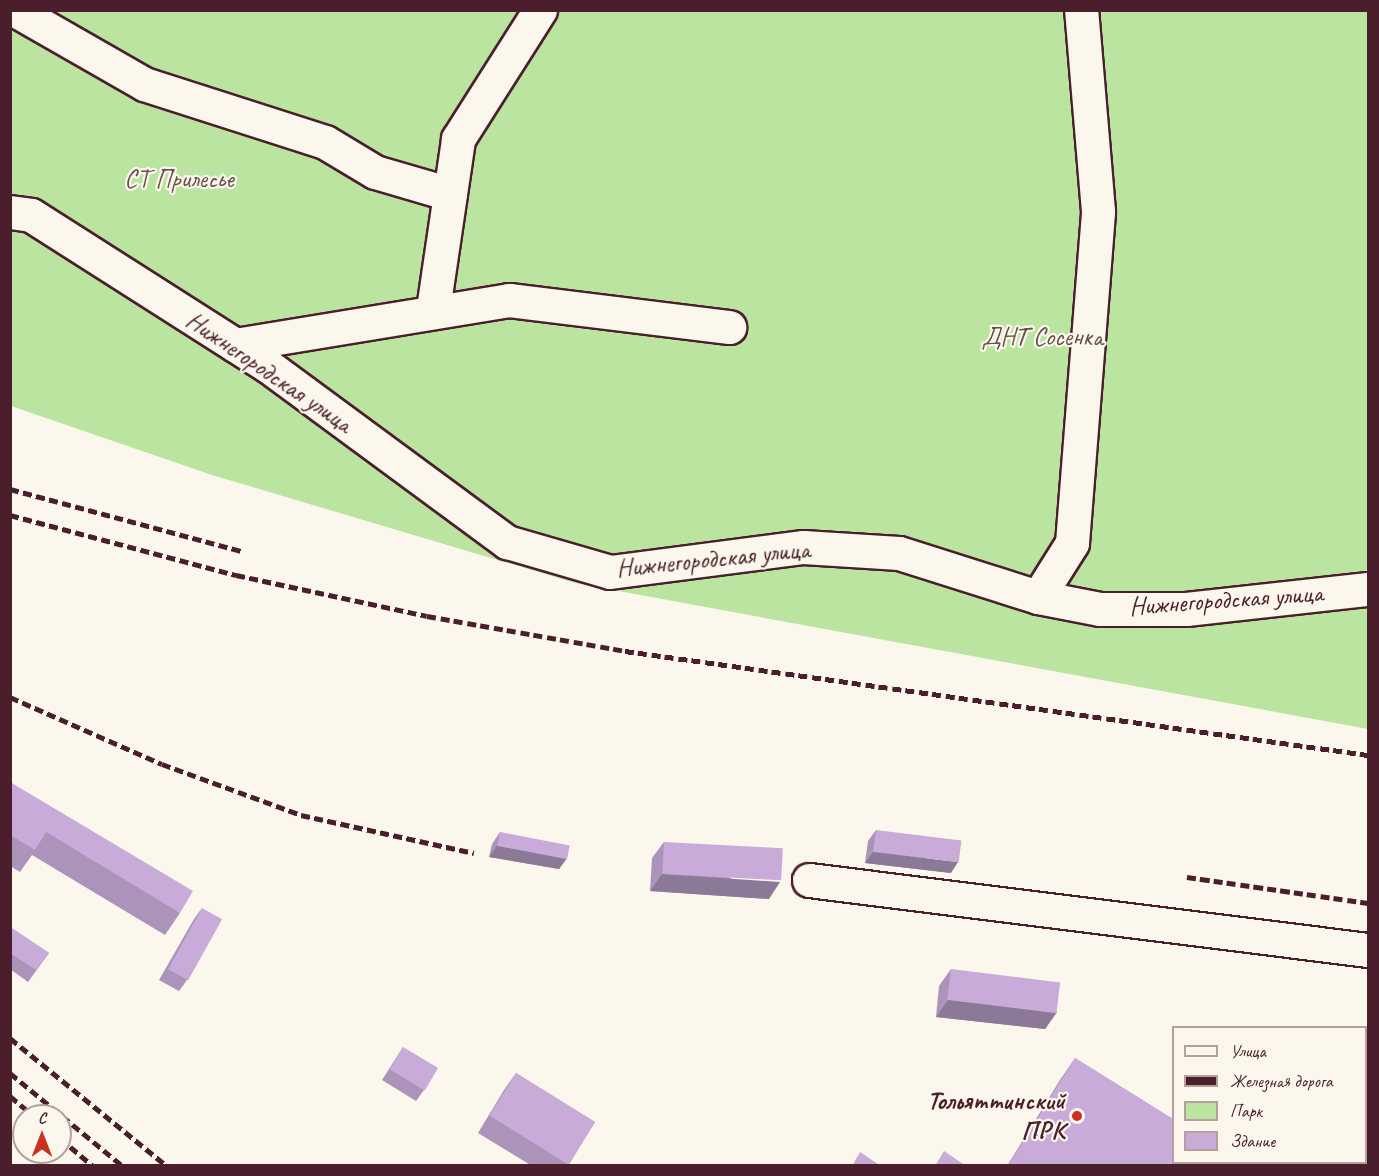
<!DOCTYPE html>
<meta charset="utf-8">
<style>
body{margin:0}
#map{position:relative;width:1379px;height:1176px;overflow:hidden;background:#fbf7ec;font-family:Caveat,sans-serif}
div>[style]{position:absolute}
.green>*{inset:0;background:#bbe4a1}
.roads{filter:drop-shadow(2px 0 #4a1f2b) drop-shadow(-2px 0 #4a1f2b) drop-shadow(0 2px #4a1f2b) drop-shadow(0 -2px #4a1f2b)}
.minor>*{height:33px;margin:-16.5px;padding:0 16.5px;transform-origin:16.5px;border-radius:16.5px;background:#fbf7ec}
.rail>*{height:4.5px;margin-top:-2.25px;transform-origin:0;background:repeating-linear-gradient(90deg,#4a1f2b 0 9px,transparent 0 13.5px)}
.wall>*{inset:0;background:#ac93ba}
.shaded-wall>*{inset:0;background:#8c7897}
.building>*{inset:0;background:#c8abd8;transform-origin:0 0}
.dots>*{width:16px;height:16px;translate:-50% -50%;box-sizing:border-box;border:3px solid #fbf7ec;border-radius:50%}
span{translate:-50% -50%;white-space:nowrap;text-align:center;line-height:1.15;-webkit-text-stroke:4.5px #fbf7ec;paint-order:stroke}
.park-label{font-size:26px;color:#665048}
.street-label{font-size:26px;color:#4a1f2b}
.poi-label{font-size:26px;color:#4a1f2b;font-weight:700}
.right{translate:-100% -50%;text-align:right}
.frame{position:absolute;inset:0;border:12px solid #4a1f2b;pointer-events:none}
.legend{position:absolute;left:1172px;top:1026px;width:195px;height:138px;box-sizing:border-box;background:#fbf7ec;border:2px solid #b4a19f;margin:0;padding:8px 10px;list-style:none;font-size:18px;color:#4a1f2b}
.legend li{display:flex;align-items:center;gap:12px;height:30px}
.legend b{width:30px;border:2px solid #b4a19f}
.north{position:absolute;left:12px;top:1104px;width:60px;height:60px;box-sizing:border-box;background:#fbf7ec;border:2px solid #b4a19f;border-radius:50%;rotate:0deg;font-size:16px;font-weight:700;line-height:24px;text-align:center;color:#4a1f2b}
.north::after{content:'';display:block;margin:auto;width:21px;height:27px;background:#c8321e;clip-path:polygon(50% 0,100% 100%,50% 72%,0 100%)}
</style>
<div id="map">
<div class="green">
<div style="clip-path:polygon(11px 11px,1368px 11px,1368px 729px,575px 583px,212px 475px,11px 406px)"></div>
</div>
<div class="roads">
<div class="minor">
<div style="left:15px;top:10px;width:149px;rotate:29.8deg"></div>
<div style="left:144px;top:84px;width:190px;rotate:17.8deg"></div>
<div style="left:325px;top:142px;width:58px;rotate:31deg"></div>
<div style="left:375px;top:172px;width:78px;rotate:16.3deg"></div>
<div style="left:10px;top:212px;width:21px;rotate:8deg"></div>
<div style="left:31px;top:215px;width:281px;rotate:32.5deg"></div>
<div style="left:268px;top:366px;width:297px;rotate:36.4deg"></div>
<div style="left:507px;top:542px;width:107px;rotate:16.2deg"></div>
<div style="left:610px;top:572px;width:195px;rotate:-7.4deg"></div>
<div style="left:803px;top:547px;width:96px;rotate:3.6deg"></div>
<div style="left:899px;top:553px;width:146px;rotate:17.6deg"></div>
<div style="left:1038px;top:597px;width:63px;rotate:11deg"></div>
<div style="left:1100px;top:609px;width:86px"></div>
<div style="left:1186px;top:609px;width:183px;rotate:-6.3deg"></div>
<div style="left:433px;top:309px;width:172px;rotate:-81.6deg"></div>
<div style="left:458px;top:139px;width:153px;rotate:-57.6deg"></div>
<div style="left:235px;top:345px;width:278px;rotate:-9.3deg"></div>
<div style="left:509px;top:300px;width:222px;rotate:7deg"></div>
<div style="left:1038px;top:597px;width:64px;rotate:-57.8deg"></div>
<div style="left:1072px;top:543px;width:333px;rotate:-85.5deg"></div>
<div style="left:1098px;top:211px;width:202px;rotate:-94.8deg"></div>
<div style="left:809px;top:880px;width:563px;rotate:7.14deg"></div>
</div>
</div>
<div class="rail">
<div style="left:10px;top:489px;width:239px;rotate:15deg"></div>
<div style="left:10px;top:515px;width:234px;rotate:14.9deg"></div>
<div style="left:236px;top:575px;width:195px;rotate:12.1deg"></div>
<div style="left:427px;top:616px;width:201px;rotate:10deg"></div>
<div style="left:625px;top:651px;width:750px;rotate:7.97deg"></div>
<div style="left:10px;top:697px;width:166px;rotate:23.8deg"></div>
<div style="left:162px;top:764px;width:148px;rotate:20.1deg"></div>
<div style="left:301px;top:815px;width:177px;rotate:12.4deg"></div>
<div style="left:1187px;top:877px;width:183px;rotate:8.2deg"></div>
<div style="left:10px;top:1038px;width:203px;rotate:39.2deg"></div>
<div style="left:10px;top:1073px;width:146px;rotate:39.5deg"></div>
<div style="left:10px;top:1096px;width:31px;rotate:40deg"></div>
<div style="left:60px;top:1138px;width:43px;rotate:40.3deg"></div>
</div>
<div class="wall">
<div style="clip-path:polygon(10px 782px,180px 913px,165px 935px,32px 855px,20px 872px,10px 866px)"></div>
<div style="clip-path:polygon(876px 830px,951px 873px,865px 863px,868px 841px)"></div>
<div style="clip-path:polygon(500px 832px,567px 858px,559px 869px,489px 857px,492px 844px)"></div>
<div style="clip-path:polygon(664px 842px,769px 899px,650px 891px,652px 858px)"></div>
<div style="clip-path:polygon(202px 908px,187px 980px,179px 991px,159px 980px,194px 919px)"></div>
<div style="clip-path:polygon(10px 927px,49px 953px,28px 982px,10px 969px)"></div>
<div style="clip-path:polygon(951px 969px,1057px 1012px,1045px 1029px,936px 1017px,939px 986px)"></div>
<div style="clip-path:polygon(403px 1047px,424px 1090px,416px 1101px,382px 1080px)"></div>
<div style="clip-path:polygon(1075px 1058px,1248px 1166px,1007px 1166px,1060px 1080px)"></div>
<div style="clip-path:polygon(516px 1073px,595px 1122px,568px 1166px,532px 1166px,478px 1133px,504px 1090px)"></div>
</div>
<div class="shaded-wall">
<div style="clip-path:polygon(497px 846px,567px 858px,559px 869px,489px 857px)"></div>
<div style="clip-path:polygon(873px 852px,958px 862px,951px 873px,865px 863px)"></div>
<div style="clip-path:polygon(662px 874px,780px 882px,769px 899px,650px 891px)"></div>
<div style="clip-path:polygon(948px 1000px,1057px 1012px,1045px 1029px,936px 1017px)"></div>
</div>
<div class="building">
<div style="clip-path:polygon(10px 782px,193px 891px,180px 913px,46px 832px,35px 850px,10px 835px)"></div>
<div style="left:876px;top:830px;width:86px;height:22px;rotate:7deg"></div>
<div style="left:500px;top:832px;width:71px;height:14px;rotate:11deg"></div>
<div style="left:664px;top:842px;width:119px;height:32px;rotate:3deg"></div>
<div style="left:202px;top:908px;width:23px;height:70px;rotate:29deg"></div>
<div style="clip-path:polygon(10px 927px,49px 953px,36px 970px,10px 953px)"></div>
<div style="left:951px;top:969px;width:110px;height:31px;rotate:7deg"></div>
<div style="left:403px;top:1047px;width:41px;height:26px;rotate:31deg"></div>
<div style="clip-path:polygon(1075px 1058px,1173px 1119px,1173px 1162px,1243px 1162px,1248px 1166px,1008px 1166px)"></div>
<div style="left:516px;top:1073px;width:93px;height:50px;rotate:32deg"></div>
<div style="clip-path:polygon(944px 1151px,966px 1166px,935px 1166px)"></div>
<div style="clip-path:polygon(860px 1152px,881px 1166px,852px 1166px)"></div>
</div>
<div class="dots">
<div style="left:1077px;top:1116px;background:#c8321e"></div>
</div>
<div class="park-label">
<span style="left:179px;top:179px">СТ Прилесье</span>
<span style="left:1042px;top:337px">ДНТ Сосенка</span>
</div>
<div class="street-label">
<span style="left:269px;top:372px;rotate:34deg">Нижнегородская улица</span>
<span style="left:713px;top:559px;rotate:-6deg">Нижнегородская улица</span>
<span style="left:1226px;top:600px;rotate:-4deg">Нижнегородская улица</span>
</div>
<div class="poi-label">
<span class="right" style="left:1065px;top:1116px">Тольяттинский<br>ПРК</span>
</div>
<div class="frame"></div>
<ul class="legend">
<li><b style="height:8px;background:#fbf7ec"></b>Улица</li>
<li><b style="height:8px;background:#4a1f2b"></b>Железная дорога</li>
<li><b style="height:16px;background:#bbe4a1"></b>Парк</li>
<li><b style="height:16px;background:#c8abd8"></b>Здание</li>
</ul>
<div class="north">С</div>
</div>
